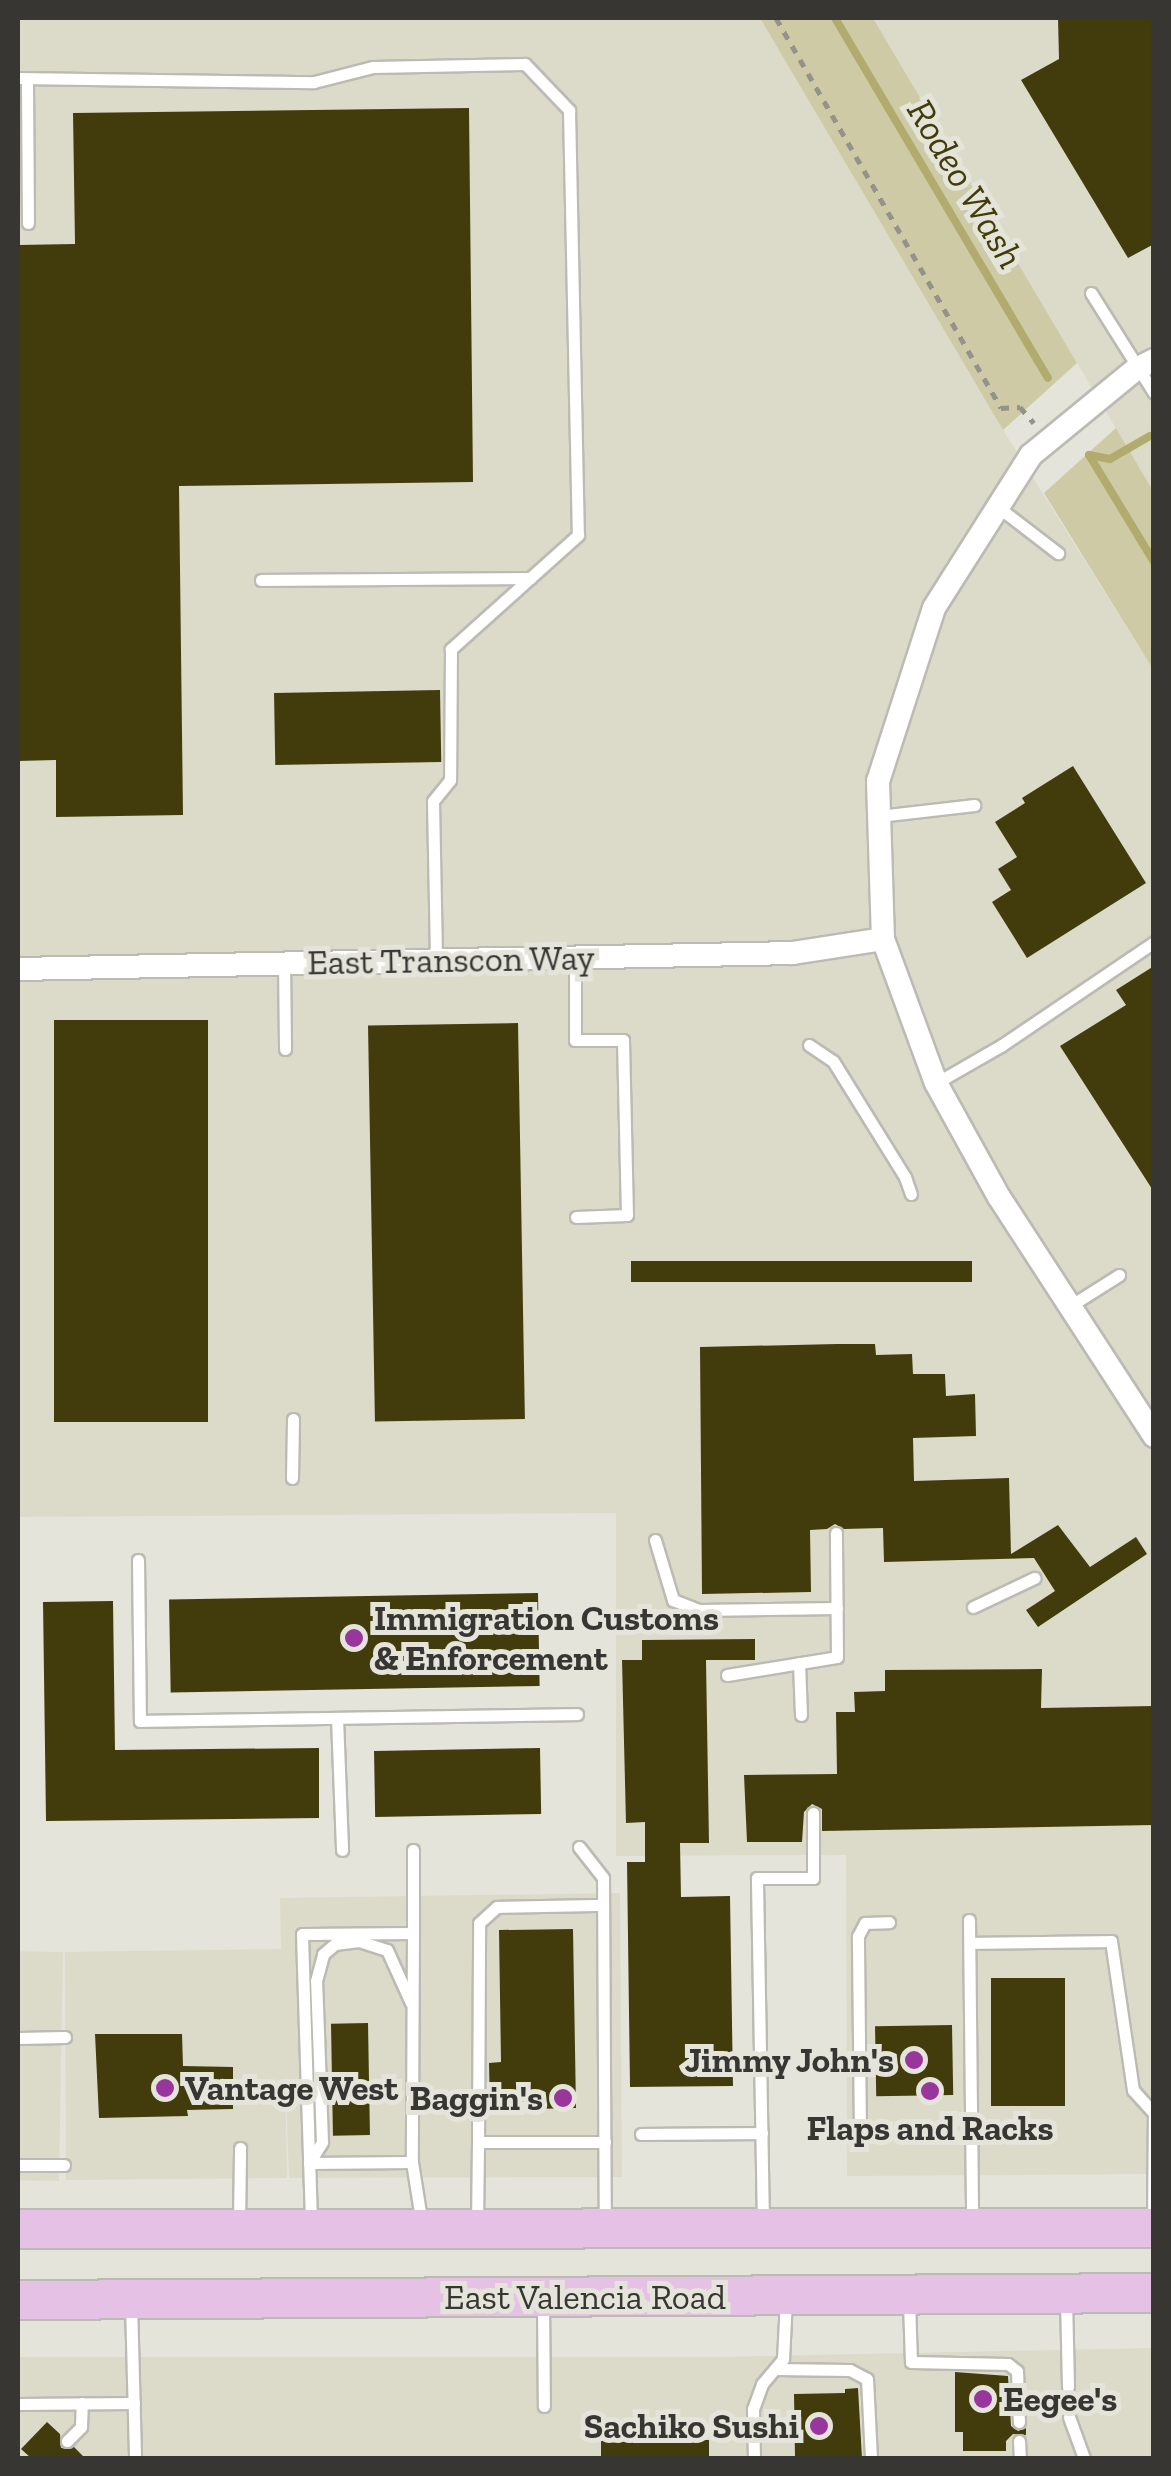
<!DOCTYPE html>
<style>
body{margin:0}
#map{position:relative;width:1171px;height:2476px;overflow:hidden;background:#e5e4db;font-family:"Zilla Slab",serif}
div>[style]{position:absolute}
.built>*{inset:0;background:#dcdbca;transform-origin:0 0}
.green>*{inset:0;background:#cecaa5}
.stream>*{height:8px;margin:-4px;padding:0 4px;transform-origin:4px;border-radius:4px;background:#b2ab6e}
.building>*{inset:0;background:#423c0d;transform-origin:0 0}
.path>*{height:5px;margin-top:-2.5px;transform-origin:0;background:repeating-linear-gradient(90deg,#93928b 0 8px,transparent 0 16px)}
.roads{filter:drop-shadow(2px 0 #bcbbb3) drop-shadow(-2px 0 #bcbbb3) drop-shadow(0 2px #bcbbb3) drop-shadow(0 -2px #bcbbb3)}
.service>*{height:11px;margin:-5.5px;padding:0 5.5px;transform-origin:5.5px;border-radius:5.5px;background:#fff}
.minor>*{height:22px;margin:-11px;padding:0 11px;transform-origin:11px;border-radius:11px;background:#fff}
.primary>*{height:38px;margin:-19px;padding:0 19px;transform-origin:19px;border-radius:19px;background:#e5c2e5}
.dots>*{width:28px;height:28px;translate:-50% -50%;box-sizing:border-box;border:5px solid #e5e4db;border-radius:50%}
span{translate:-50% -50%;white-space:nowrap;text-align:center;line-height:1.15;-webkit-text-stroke:10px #e5e4db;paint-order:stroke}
.street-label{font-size:35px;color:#373633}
.poi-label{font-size:35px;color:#373633;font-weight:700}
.left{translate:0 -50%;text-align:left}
.right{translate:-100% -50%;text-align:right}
.water-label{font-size:38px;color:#423c09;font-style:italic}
.frame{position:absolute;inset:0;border:20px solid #373633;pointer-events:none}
</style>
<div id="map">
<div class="built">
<div style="clip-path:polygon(18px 18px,760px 18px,1003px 430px,1153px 669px,1153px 2174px,847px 2176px,846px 1855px,616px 1856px,616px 1513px,18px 1517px)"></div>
<div style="clip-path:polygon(873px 18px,1153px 18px,1153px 491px,1077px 363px)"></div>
<div style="clip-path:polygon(620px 1893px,622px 2177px,289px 2178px,285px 2066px,287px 2178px,66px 2180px,65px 1952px,281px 1949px,280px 1898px)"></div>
<div style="left:63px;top:1952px;width:229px;height:45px;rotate:91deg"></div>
<div style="clip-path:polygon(1153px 2348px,1153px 2458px,18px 2458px,18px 2357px,716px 2357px)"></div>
</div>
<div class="green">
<div style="clip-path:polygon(760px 18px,873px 18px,1077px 363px,1003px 430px)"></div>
<div style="clip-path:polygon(1116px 428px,1153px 491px,1153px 669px,1044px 493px)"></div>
</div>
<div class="stream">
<div style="left:835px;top:18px;width:418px;rotate:59.4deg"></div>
<div style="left:1089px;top:455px;width:125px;rotate:58.7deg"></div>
<div style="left:1089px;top:455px;width:21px;rotate:11deg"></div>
<div style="left:1110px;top:459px;width:46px;rotate:-29.9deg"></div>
</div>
<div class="building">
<div style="clip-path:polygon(1058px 18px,1154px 18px,1154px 244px,1128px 258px,1021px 80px,1059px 59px)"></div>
<div style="clip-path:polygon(469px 108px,473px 482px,179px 486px,183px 815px,56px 817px,56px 760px,18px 761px,18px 245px,75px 244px,73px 113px)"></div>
<div style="left:440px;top:690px;width:72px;height:166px;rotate:89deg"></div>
<div style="clip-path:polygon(1073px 766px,1146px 883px,1027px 958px,992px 902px,1011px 890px,998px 869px,1017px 857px,995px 822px,1025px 803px,1022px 798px)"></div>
<div style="clip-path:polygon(1154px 966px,1154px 1192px,1060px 1046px,1126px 1005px,1116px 990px)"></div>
<div style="left:208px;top:1020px;width:402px;height:154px;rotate:90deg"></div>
<div style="left:518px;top:1023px;width:396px;height:150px;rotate:89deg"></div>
<div style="left:972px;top:1261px;width:21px;height:341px;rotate:90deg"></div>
<div style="clip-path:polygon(837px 1344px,875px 1344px,876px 1355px,912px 1354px,913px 1374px,945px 1374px,946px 1396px,975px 1394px,976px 1436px,913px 1438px,914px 1481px,1009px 1478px,1011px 1554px,1058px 1525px,1090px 1567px,1136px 1537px,1147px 1554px,1038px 1627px,1026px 1610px,1055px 1591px,1034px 1558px,884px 1562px,883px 1528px,844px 1529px,835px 1524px,827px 1529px,810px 1530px,811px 1592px,702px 1594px,700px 1347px)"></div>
<div style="left:538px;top:1593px;width:93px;height:369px;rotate:89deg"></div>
<div style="clip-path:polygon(113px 1601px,115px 1750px,319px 1748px,319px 1818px,46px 1821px,43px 1602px)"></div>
<div style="clip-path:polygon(755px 1639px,755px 1660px,706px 1660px,709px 1843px,680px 1843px,681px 1897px,730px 1896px,733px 2086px,630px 2087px,627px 1862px,645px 1862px,645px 1822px,626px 1823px,622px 1660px,642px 1660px,642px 1640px)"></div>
<div style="clip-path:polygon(1042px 1669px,1041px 1708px,1154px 1706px,1154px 1825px,822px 1831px,822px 1809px,812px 1804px,804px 1812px,802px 1842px,747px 1842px,744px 1775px,837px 1774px,836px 1712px,855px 1712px,854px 1692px,885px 1691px,885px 1670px)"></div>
<div style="left:540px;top:1748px;width:66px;height:166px;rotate:89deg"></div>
<div style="clip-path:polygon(573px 1929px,576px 2108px,490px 2110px,489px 2063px,501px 2062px,499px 1930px)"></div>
<div style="left:991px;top:1978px;width:74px;height:128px"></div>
<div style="left:368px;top:2023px;width:112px;height:37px;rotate:89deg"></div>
<div style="left:952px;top:2025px;width:70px;height:77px;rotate:89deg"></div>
<div style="clip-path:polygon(95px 2034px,182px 2034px,183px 2066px,233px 2067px,233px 2109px,187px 2110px,188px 2116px,99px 2118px)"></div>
<div style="clip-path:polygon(955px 2372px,1008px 2376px,1011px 2426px,1018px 2431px,1026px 2428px,1026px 2435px,1013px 2434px,1006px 2441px,1006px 2451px,963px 2451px,963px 2432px,955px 2432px)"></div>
<div style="clip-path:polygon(858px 2388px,862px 2458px,795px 2458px,794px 2394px,845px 2393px,845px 2389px)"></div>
<div style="clip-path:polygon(47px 2422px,60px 2434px,61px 2448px,74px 2447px,85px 2458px,31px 2458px,21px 2449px)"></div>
<div style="left:601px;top:2440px;width:108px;height:18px"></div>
</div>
<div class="path">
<div style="left:776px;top:18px;width:450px;rotate:60deg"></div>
<div style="left:1001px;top:408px;width:19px;rotate:-3deg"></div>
<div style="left:1020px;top:407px;width:21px;rotate:49deg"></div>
</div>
<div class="roads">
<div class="service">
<div style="left:18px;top:78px;width:296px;rotate:0.8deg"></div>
<div style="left:314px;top:82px;width:61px;rotate:-14.3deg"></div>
<div style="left:373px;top:67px;width:152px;rotate:-1.1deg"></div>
<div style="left:525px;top:64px;width:64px;rotate:46.3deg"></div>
<div style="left:569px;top:110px;width:425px;rotate:88.8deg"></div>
<div style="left:578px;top:535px;width:171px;rotate:138.1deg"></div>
<div style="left:451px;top:649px;width:131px;rotate:90.4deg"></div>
<div style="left:450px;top:780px;width:27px;rotate:129deg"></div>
<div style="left:433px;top:801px;width:159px;rotate:88.9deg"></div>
<div style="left:27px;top:82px;width:141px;rotate:89.6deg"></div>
<div style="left:1091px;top:293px;width:118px;rotate:57.8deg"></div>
<div style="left:998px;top:507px;width:76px;rotate:37.5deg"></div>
<div style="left:261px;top:580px;width:269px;rotate:-0.4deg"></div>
<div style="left:879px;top:816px;width:96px;rotate:-6.6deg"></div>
<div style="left:575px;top:958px;width:82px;rotate:90deg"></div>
<div style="left:575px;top:1040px;width:48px"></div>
<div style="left:623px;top:1040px;width:175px;rotate:88.7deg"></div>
<div style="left:627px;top:1215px;width:51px;rotate:177.8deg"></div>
<div style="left:284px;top:963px;width:86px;rotate:89.3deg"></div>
<div style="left:809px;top:1045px;width:29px;rotate:34deg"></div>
<div style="left:833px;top:1061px;width:137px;rotate:58.2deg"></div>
<div style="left:905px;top:1177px;width:18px;rotate:71deg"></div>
<div style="left:936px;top:1083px;width:76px;rotate:-29.9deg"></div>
<div style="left:1002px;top:1045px;width:184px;rotate:-34.1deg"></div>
<div style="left:1070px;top:1306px;width:58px;rotate:-32.3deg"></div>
<div style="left:292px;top:1478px;width:59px;rotate:-89deg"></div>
<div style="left:655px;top:1540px;width:63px;rotate:73.3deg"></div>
<div style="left:673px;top:1600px;width:28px;rotate:21deg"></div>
<div style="left:699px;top:1610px;width:138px;rotate:-0.8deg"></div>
<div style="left:138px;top:1560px;width:161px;rotate:89.3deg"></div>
<div style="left:140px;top:1721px;width:437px;rotate:-0.9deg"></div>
<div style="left:973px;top:1607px;width:68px;rotate:-25.4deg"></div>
<div style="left:799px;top:1663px;width:52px;rotate:87.8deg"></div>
<div style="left:727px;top:1675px;width:111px;rotate:-9.3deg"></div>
<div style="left:837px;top:1657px;width:124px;rotate:-90.5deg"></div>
<div style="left:337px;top:1718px;width:132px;rotate:87.8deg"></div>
<div style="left:579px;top:1847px;width:39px;rotate:52deg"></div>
<div style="left:603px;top:1878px;width:346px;rotate:89.7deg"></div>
<div style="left:413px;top:1850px;width:83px;rotate:90deg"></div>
<div style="left:969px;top:1920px;width:301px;rotate:89.4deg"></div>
<div style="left:970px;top:1943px;width:141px;rotate:-0.8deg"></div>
<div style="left:1111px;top:1941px;width:151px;rotate:81.6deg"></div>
<div style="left:1133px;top:2090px;width:28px;rotate:48deg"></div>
<div style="left:18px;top:2038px;width:47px;rotate:-1.2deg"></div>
<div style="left:641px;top:2134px;width:121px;rotate:-0.5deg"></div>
<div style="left:860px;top:2136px;width:200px;rotate:-90.6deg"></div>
<div style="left:858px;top:1936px;width:15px;rotate:-62deg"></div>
<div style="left:865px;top:1923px;width:24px;rotate:-2deg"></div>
<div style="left:478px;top:2142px;width:219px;rotate:-89.7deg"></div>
<div style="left:479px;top:1923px;width:24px;rotate:-42deg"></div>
<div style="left:497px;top:1907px;width:106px;rotate:-1.1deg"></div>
<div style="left:309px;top:2163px;width:25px;rotate:-58deg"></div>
<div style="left:322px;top:2142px;width:161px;rotate:-92.1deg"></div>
<div style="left:316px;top:1981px;width:28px;rotate:-75deg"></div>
<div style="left:323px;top:1954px;width:16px;rotate:-40deg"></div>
<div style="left:335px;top:1944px;width:24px;rotate:-7deg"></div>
<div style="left:359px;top:1941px;width:29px;rotate:18deg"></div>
<div style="left:387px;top:1950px;width:58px;rotate:65.6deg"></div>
<div style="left:309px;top:2163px;width:103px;rotate:-0.6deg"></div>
<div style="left:18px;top:2165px;width:46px"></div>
<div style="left:311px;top:2221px;width:287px;rotate:-91.8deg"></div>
<div style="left:302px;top:1934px;width:111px;rotate:-0.5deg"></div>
<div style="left:413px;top:1933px;width:229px;rotate:90.3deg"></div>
<div style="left:412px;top:2162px;width:64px;rotate:81deg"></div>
<div style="left:1153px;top:2223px;width:113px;rotate:-89.5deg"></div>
<div style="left:239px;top:2224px;width:76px;rotate:-89.2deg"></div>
<div style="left:477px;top:2225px;width:83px;rotate:-89.3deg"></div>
<div style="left:478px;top:2142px;width:127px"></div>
<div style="left:763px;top:2225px;width:347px;rotate:-91deg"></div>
<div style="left:757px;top:1878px;width:56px"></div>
<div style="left:813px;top:1878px;width:65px;rotate:-90deg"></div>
<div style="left:1066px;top:2298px;width:89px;rotate:88.7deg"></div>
<div style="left:543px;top:2301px;width:105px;rotate:89.5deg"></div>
<div style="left:909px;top:2302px;width:60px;rotate:88.1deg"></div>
<div style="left:911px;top:2362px;width:97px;rotate:1.2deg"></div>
<div style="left:1008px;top:2364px;width:11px;rotate:38deg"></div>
<div style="left:1017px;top:2371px;width:51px;rotate:87.8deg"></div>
<div style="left:131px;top:2303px;width:155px;rotate:88.5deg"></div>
<div style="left:775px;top:2369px;width:75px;rotate:0.8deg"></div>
<div style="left:850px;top:2370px;width:19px;rotate:28deg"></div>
<div style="left:867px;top:2379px;width:79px;rotate:87.1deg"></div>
<div style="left:18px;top:2404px;width:116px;rotate:-0.5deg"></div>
<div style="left:1069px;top:2417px;width:44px;rotate:69.9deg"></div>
<div style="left:67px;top:2441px;width:20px;rotate:-45deg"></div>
<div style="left:81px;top:2427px;width:24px;rotate:-88deg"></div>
<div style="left:1019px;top:2441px;width:17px;rotate:87deg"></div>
<div style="left:754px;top:2458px;width:49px;rotate:-91.2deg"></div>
<div style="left:753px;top:2409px;width:27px;rotate:-70deg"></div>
<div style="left:762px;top:2384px;width:33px;rotate:-50deg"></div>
<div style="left:783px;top:2359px;width:60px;rotate:-87.1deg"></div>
</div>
<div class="minor">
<div style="left:1154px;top:360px;width:20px;rotate:153deg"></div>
<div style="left:1136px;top:369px;width:136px;rotate:140.7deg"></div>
<div style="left:1031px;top:455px;width:181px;rotate:122.4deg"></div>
<div style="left:934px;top:608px;width:182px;rotate:107.9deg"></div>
<div style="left:878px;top:781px;width:158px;rotate:88.2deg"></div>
<div style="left:883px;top:939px;width:153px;rotate:69.8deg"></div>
<div style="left:936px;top:1083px;width:130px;rotate:61.1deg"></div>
<div style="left:999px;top:1197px;width:285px;rotate:57deg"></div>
<div style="left:18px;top:969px;width:775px;rotate:-1.18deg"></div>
<div style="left:793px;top:953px;width:91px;rotate:-8.8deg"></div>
</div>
<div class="primary">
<div style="left:18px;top:2229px;width:1136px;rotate:-0.05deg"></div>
<div style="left:18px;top:2300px;width:1136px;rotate:-0.35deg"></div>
</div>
</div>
<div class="dots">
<div style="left:354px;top:1638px;background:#98369c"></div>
<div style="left:914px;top:2060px;background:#98369c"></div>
<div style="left:165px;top:2088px;background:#98369c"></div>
<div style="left:930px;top:2091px;background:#98369c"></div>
<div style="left:563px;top:2098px;background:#98369c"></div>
<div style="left:983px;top:2399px;background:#98369c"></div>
<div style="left:819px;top:2426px;background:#98369c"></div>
</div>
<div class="street-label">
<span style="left:451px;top:960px;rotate:-1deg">East Transcon Way</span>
<span style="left:585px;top:2297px">East Valencia Road</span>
</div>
<div class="poi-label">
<span class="left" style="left:374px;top:1638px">Immigration Customs<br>&amp; Enforcement</span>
<span class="right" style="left:894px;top:2060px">Jimmy John's</span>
<span class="left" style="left:185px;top:2088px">Vantage West</span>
<span class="right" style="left:543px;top:2098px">Baggin's</span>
<span style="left:930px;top:2128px">Flaps and Racks</span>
<span class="left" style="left:1003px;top:2399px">Eegee's</span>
<span class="right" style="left:799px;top:2426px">Sachiko Sushi</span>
</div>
<div class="water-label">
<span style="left:965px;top:184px;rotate:59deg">Rodeo Wash</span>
</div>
<div class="frame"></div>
</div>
